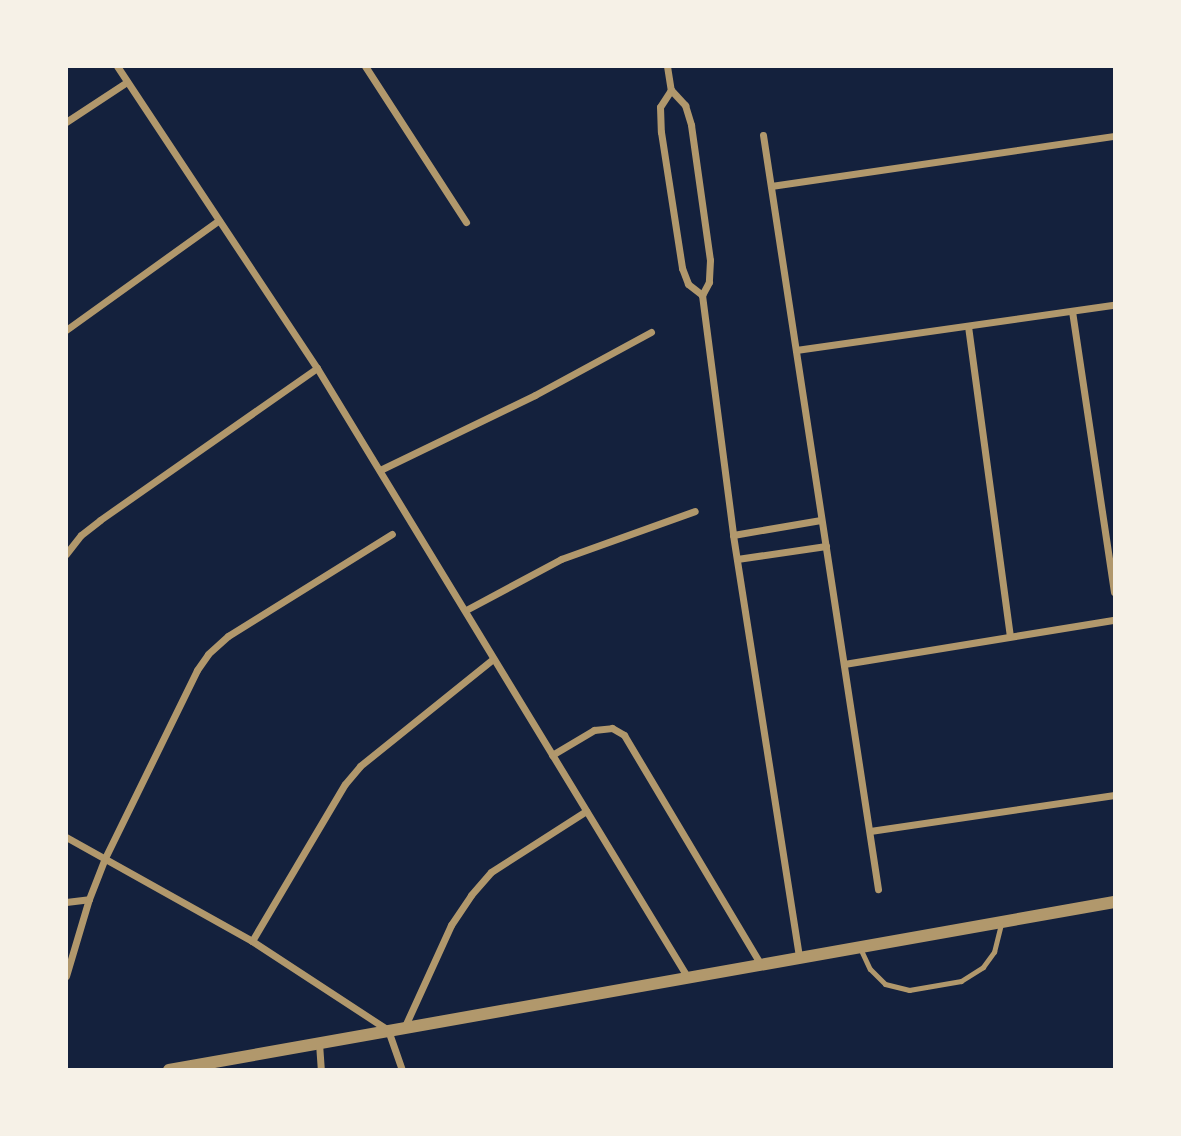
<!DOCTYPE html>
<style>
body{margin:0}
#map{position:relative;width:1181px;height:1136px;overflow:hidden;background:#14213d;font-family:Helvetica,sans-serif}
div>[style]{position:absolute}
.service>*{height:5px;margin:-2.5px;padding:0 2.5px;transform-origin:2.5px;border-radius:2.5px;background:#b1986c}
.minor>*{height:7px;margin:-3.5px;padding:0 3.5px;transform-origin:3.5px;border-radius:3.5px;background:#b1986c}
.tertiary>*{height:12px;margin:-6px;padding:0 6px;transform-origin:6px;border-radius:6px;background:#b1986c}
span{translate:-50% -50%;white-space:nowrap;text-align:center;line-height:1.15;-webkit-text-stroke:6px #f6f1e7;paint-order:stroke}
.frame{position:absolute;inset:0;border:68px solid #f6f1e7;pointer-events:none}
</style>
<div id="map">
<div class="service">
<div style="left:860px;top:948px;width:23px;rotate:65deg"></div>
<div style="left:870px;top:969px;width:21px;rotate:45deg"></div>
<div style="left:885px;top:984px;width:25px;rotate:14deg"></div>
<div style="left:909px;top:990px;width:53px;rotate:-9.8deg"></div>
<div style="left:961px;top:981px;width:26px;rotate:-32deg"></div>
<div style="left:983px;top:967px;width:19px;rotate:-54deg"></div>
<div style="left:994px;top:952px;width:30px;rotate:-76deg"></div>
</div>
<div class="minor">
<div style="left:117px;top:66px;width:362px;rotate:56.5deg"></div>
<div style="left:317px;top:368px;width:714px;rotate:58.69deg"></div>
<div style="left:365px;top:66px;width:186px;rotate:57.1deg"></div>
<div style="left:667px;top:66px;width:24px;rotate:81deg"></div>
<div style="left:671px;top:90px;width:21px;rotate:47deg"></div>
<div style="left:685px;top:105px;width:21px;rotate:73deg"></div>
<div style="left:691px;top:125px;width:136px;rotate:82deg"></div>
<div style="left:710px;top:260px;width:22px;rotate:93deg"></div>
<div style="left:709px;top:282px;width:15px;rotate:118deg"></div>
<div style="left:702px;top:295px;width:242px;rotate:82.6deg"></div>
<div style="left:733px;top:535px;width:428px;rotate:81.1deg"></div>
<div style="left:671px;top:90px;width:20px;rotate:123deg"></div>
<div style="left:660px;top:107px;width:25px;rotate:88deg"></div>
<div style="left:661px;top:132px;width:138px;rotate:81.2deg"></div>
<div style="left:682px;top:268px;width:17px;rotate:69deg"></div>
<div style="left:688px;top:284px;width:18px;rotate:38deg"></div>
<div style="left:66px;top:122px;width:73px;rotate:-33.3deg"></div>
<div style="left:763px;top:135px;width:763px;rotate:81.33deg"></div>
<div style="left:771px;top:186px;width:347px;rotate:-8.3deg"></div>
<div style="left:1072px;top:311px;width:284px;rotate:81.5deg"></div>
<div style="left:968px;top:326px;width:313px;rotate:82.3deg"></div>
<div style="left:66px;top:330px;width:188px;rotate:-35.7deg"></div>
<div style="left:796px;top:350px;width:321px;rotate:-8.1deg"></div>
<div style="left:380px;top:470px;width:172px;rotate:-25.8deg"></div>
<div style="left:535px;top:395px;width:132px;rotate:-28.5deg"></div>
<div style="left:733px;top:535px;width:89px;rotate:-9.7deg"></div>
<div style="left:66px;top:554px;width:24px;rotate:-52deg"></div>
<div style="left:81px;top:535px;width:24px;rotate:-38deg"></div>
<div style="left:100px;top:520px;width:265px;rotate:-35deg"></div>
<div style="left:737px;top:559px;width:90px;rotate:-8.3deg"></div>
<div style="left:466px;top:610px;width:108px;rotate:-28.2deg"></div>
<div style="left:561px;top:559px;width:142px;rotate:-19.7deg"></div>
<div style="left:844px;top:664px;width:274px;rotate:-9.3deg"></div>
<div style="left:552px;top:755px;width:49px;rotate:-30.8deg"></div>
<div style="left:594px;top:730px;width:18px;rotate:-6deg"></div>
<div style="left:612px;top:728px;width:14px;rotate:30deg"></div>
<div style="left:624px;top:735px;width:268px;rotate:59.2deg"></div>
<div style="left:870px;top:831px;width:247px;rotate:-8.4deg"></div>
<div style="left:66px;top:837px;width:213px;rotate:29.2deg"></div>
<div style="left:252px;top:941px;width:163px;rotate:33.2deg"></div>
<div style="left:388px;top:1030px;width:42px;rotate:70.7deg"></div>
<div style="left:66px;top:902px;width:23px;rotate:-7deg"></div>
<div style="left:89px;top:899px;width:44px;rotate:-68.7deg"></div>
<div style="left:105px;top:858px;width:209px;rotate:-63.9deg"></div>
<div style="left:197px;top:670px;width:19px;rotate:-55deg"></div>
<div style="left:208px;top:654px;width:27px;rotate:-42deg"></div>
<div style="left:228px;top:636px;width:193px;rotate:-31.9deg"></div>
<div style="left:252px;top:941px;width:182px;rotate:-59.4deg"></div>
<div style="left:345px;top:784px;width:23px;rotate:-50deg"></div>
<div style="left:360px;top:766px;width:171px;rotate:-38.8deg"></div>
<div style="left:66px;top:976px;width:80px;rotate:-73.4deg"></div>
<div style="left:405px;top:1026px;width:111px;rotate:-65.5deg"></div>
<div style="left:451px;top:925px;width:36px;rotate:-56deg"></div>
<div style="left:471px;top:895px;width:30px;rotate:-49deg"></div>
<div style="left:491px;top:872px;width:113px;rotate:-32.7deg"></div>
<div style="left:319px;top:1043px;width:27px;rotate:86deg"></div>
</div>
<div class="tertiary">
<div style="left:169px;top:1070px;width:960px;rotate:-10.08deg"></div>
</div>
<div class="frame"></div>
</div>
